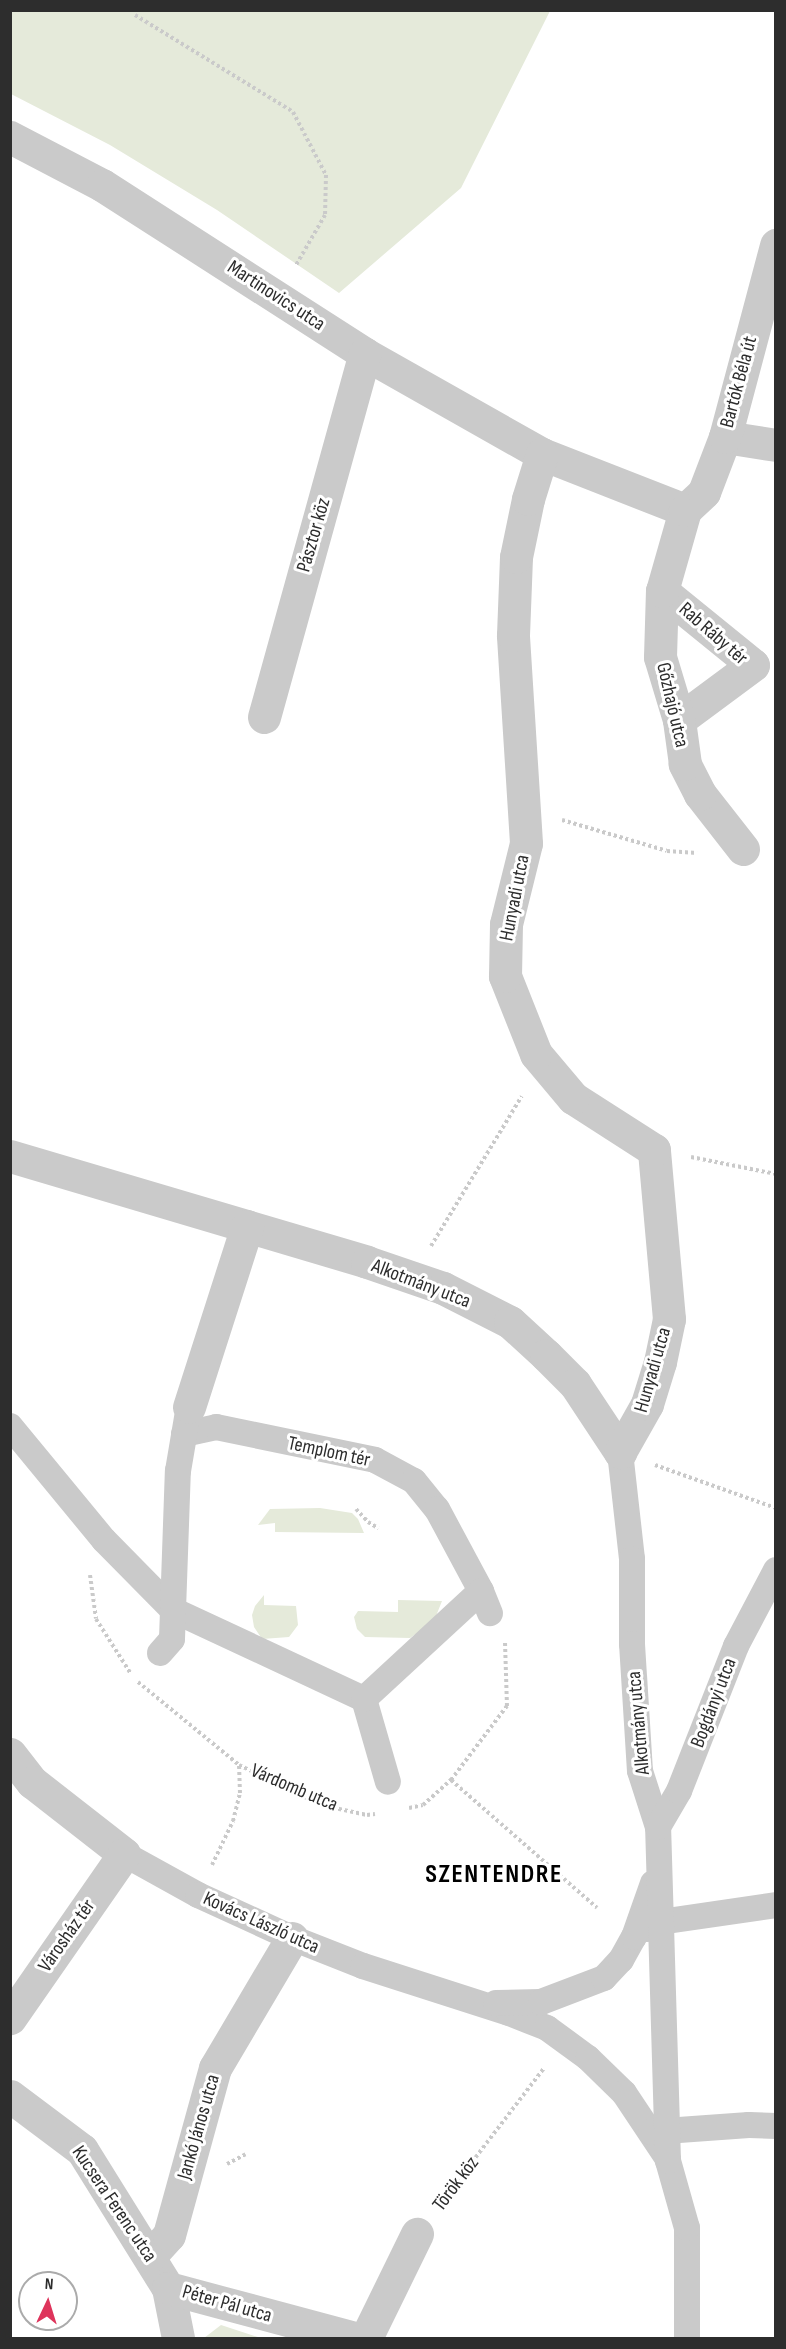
<!DOCTYPE html>
<meta charset="utf-8">
<style>
body{margin:0}
#map{position:relative;width:786px;height:2349px;overflow:hidden;background:#fff;font-family:"Sofia Sans Condensed",sans-serif}
div>[style]{position:absolute}
.green>*{inset:0;background:#e5eada}
.path>*{height:4px;margin-top:-2px;transform-origin:0;background:repeating-linear-gradient(90deg,#cacaca 0 3px,transparent 0 6px)}
.pedestrian>*{height:26px;margin:-13px;padding:0 13px;transform-origin:13px;border-radius:13px;background:#cacaca}
.minor>*{height:33px;margin:-16.5px;padding:0 16.5px;transform-origin:16.5px;border-radius:16.5px;background:#cacaca}
span{translate:-50% -50%;white-space:nowrap;text-align:center;line-height:1.15;-webkit-text-stroke:6px #fff;paint-order:stroke}
.street-label{font-size:20px;color:#2d2d2d}
.district-label{font-size:26px;color:#000;font-weight:700;letter-spacing:1.5px}
.frame{position:absolute;inset:0;border:12px solid #2d2d2d;pointer-events:none}
.north{position:absolute;left:18px;top:2271px;width:60px;height:60px;box-sizing:border-box;background:#fff;border:2px solid #ababab;border-radius:50%;rotate:4deg;font-size:16px;font-weight:700;line-height:24px;text-align:center;color:#2d2d2d}
.north::after{content:'';display:block;margin:auto;width:21px;height:27px;background:#de345b;clip-path:polygon(50% 0,100% 100%,50% 72%,0 100%)}
</style>
<div id="map">
<div class="green">
<div style="clip-path:polygon(10px 11px,11px 10px,550px 11px,461px 188px,339px 293px,217px 210px,110px 145px,11px 94px)"></div>
<div style="clip-path:polygon(320px 1508px,352px 1513px,358px 1519px,364px 1533px,275px 1532px,275px 1523px,258px 1525px,270px 1509px)"></div>
<div style="clip-path:polygon(264px 1595px,264px 1605px,296px 1606px,298px 1625px,289px 1637px,262px 1639px,254px 1627px,252px 1615px,255px 1606px)"></div>
<div style="clip-path:polygon(398px 1600px,442px 1601px,434px 1621px,410px 1638px,365px 1637px,357px 1629px,354px 1617px,358px 1611px,398px 1612px)"></div>
<div style="clip-path:polygon(221px 2325px,261px 2338px,204px 2338px)"></div>
</div>
<div class="path">
<div style="left:135px;top:15px;width:185px;rotate:31.5deg"></div>
<div style="left:293px;top:112px;width:71px;rotate:62.4deg"></div>
<div style="left:326px;top:175px;width:40px;rotate:91.4deg"></div>
<div style="left:325px;top:215px;width:58px;rotate:120.1deg"></div>
<div style="left:562px;top:820px;width:109px;rotate:16.4deg"></div>
<div style="left:667px;top:851px;width:30px;rotate:4deg"></div>
<div style="left:691px;top:1157px;width:87px;rotate:11.3deg"></div>
<div style="left:431px;top:1246px;width:175px;rotate:-58.8deg"></div>
<div style="left:655px;top:1465px;width:128px;rotate:19.6deg"></div>
<div style="left:356px;top:1509px;width:18px;rotate:47deg"></div>
<div style="left:368px;top:1522px;width:12px;rotate:31deg"></div>
<div style="left:90px;top:1575px;width:44px;rotate:82.2deg"></div>
<div style="left:96px;top:1619px;width:65px;rotate:57.5deg"></div>
<div style="left:138px;top:1682px;width:131px;rotate:39.4deg"></div>
<div style="left:239px;top:1765px;width:91px;rotate:26deg"></div>
<div style="left:321px;top:1805px;width:47px;rotate:12.3deg"></div>
<div style="left:367px;top:1815px;width:8px;rotate:-7deg"></div>
<div style="left:451px;top:1780px;width:194px;rotate:41.2deg"></div>
<div style="left:409px;top:1808px;width:14px;rotate:-12deg"></div>
<div style="left:423px;top:1805px;width:38px;rotate:-42deg"></div>
<div style="left:451px;top:1780px;width:93px;rotate:-52.9deg"></div>
<div style="left:507px;top:1706px;width:64px;rotate:-91.8deg"></div>
<div style="left:212px;top:1865px;width:49px;rotate:-64.5deg"></div>
<div style="left:233px;top:1821px;width:29px;rotate:-76deg"></div>
<div style="left:240px;top:1793px;width:28px;rotate:-92deg"></div>
<div style="left:227px;top:2164px;width:21px;rotate:-28deg"></div>
<div style="left:439px;top:2205px;width:173px;rotate:-52.5deg"></div>
</div>
<div class="pedestrian">
<div style="left:10px;top:1426px;width:148px;rotate:50.5deg"></div>
<div style="left:104px;top:1540px;width:98px;rotate:45.4deg"></div>
<div style="left:173px;top:1610px;width:211px;rotate:25deg"></div>
<div style="left:364px;top:1699px;width:86px;rotate:73.9deg"></div>
<div style="left:184px;top:1434px;width:33px;rotate:-12deg"></div>
<div style="left:216px;top:1427px;width:162px;rotate:11.7deg"></div>
<div style="left:375px;top:1460px;width:44px;rotate:28.3deg"></div>
<div style="left:414px;top:1481px;width:36px;rotate:51deg"></div>
<div style="left:437px;top:1509px;width:93px;rotate:61.8deg"></div>
<div style="left:620px;top:1452px;width:108px;rotate:83.6deg"></div>
<div style="left:632px;top:1559px;width:85px;rotate:90deg"></div>
<div style="left:632px;top:1644px;width:127px;rotate:86.4deg"></div>
<div style="left:640px;top:1771px;width:59px;rotate:72.2deg"></div>
<div style="left:160px;top:1653px;width:18px;rotate:-49deg"></div>
<div style="left:172px;top:1639px;width:168px;rotate:-88deg"></div>
<div style="left:178px;top:1471px;width:54px;rotate:-80.4deg"></div>
<div style="left:364px;top:1699px;width:159px;rotate:-42.7deg"></div>
<div style="left:481px;top:1591px;width:24px;rotate:68deg"></div>
<div style="left:124px;top:1854px;width:85px;rotate:29deg"></div>
<div style="left:198px;top:1895px;width:103px;rotate:24.6deg"></div>
<div style="left:292px;top:1938px;width:76px;rotate:21.5deg"></div>
<div style="left:363px;top:1966px;width:153px;rotate:17.8deg"></div>
<div style="left:509px;top:2013px;width:41px;rotate:21.5deg"></div>
<div style="left:547px;top:2028px;width:51px;rotate:36.2deg"></div>
<div style="left:588px;top:2058px;width:50px;rotate:44.2deg"></div>
<div style="left:624px;top:2093px;width:79px;rotate:56.3deg"></div>
<div style="left:647px;top:1929px;width:15px;rotate:-28deg"></div>
<div style="left:660px;top:1922px;width:117px;rotate:-8.3deg"></div>
<div style="left:496px;top:2003px;width:45px;rotate:-1.3deg"></div>
<div style="left:541px;top:2002px;width:67px;rotate:-20.9deg"></div>
<div style="left:604px;top:1978px;width:25px;rotate:-47deg"></div>
<div style="left:621px;top:1960px;width:26px;rotate:-61deg"></div>
<div style="left:634px;top:1937px;width:57px;rotate:-70.6deg"></div>
<div style="left:651px;top:2132px;width:98px;rotate:-4.1deg"></div>
<div style="left:749px;top:2125px;width:27px;rotate:2deg"></div>
<div style="left:687px;top:2338px;width:110px;rotate:-90deg"></div>
<div style="left:687px;top:2228px;width:70px;rotate:-105.8deg"></div>
<div style="left:668px;top:2161px;width:334px;rotate:-91.7deg"></div>
<div style="left:658px;top:1827px;width:42px;rotate:-59.7deg"></div>
<div style="left:679px;top:1791px;width:156px;rotate:-68.5deg"></div>
<div style="left:736px;top:1646px;width:86px;rotate:-62.2deg"></div>
</div>
<div class="minor">
<div style="left:10px;top:137px;width:104px;rotate:27.6deg"></div>
<div style="left:102px;top:185px;width:313px;rotate:32.7deg"></div>
<div style="left:365px;top:354px;width:203px;rotate:29.5deg"></div>
<div style="left:542px;top:454px;width:154px;rotate:21.4deg"></div>
<div style="left:725px;top:437px;width:52px;rotate:8.9deg"></div>
<div style="left:662px;top:591px;width:117px;rotate:39.1deg"></div>
<div style="left:753px;top:665px;width:92px;rotate:143.4deg"></div>
<div style="left:264px;top:717px;width:377px;rotate:-74.5deg"></div>
<div style="left:743px;top:849px;width:70px;rotate:-128deg"></div>
<div style="left:700px;top:794px;width:34px;rotate:-117deg"></div>
<div style="left:685px;top:764px;width:44px;rotate:-97.8deg"></div>
<div style="left:679px;top:720px;width:66px;rotate:-106.8deg"></div>
<div style="left:660px;top:657px;width:66px;rotate:-88.3deg"></div>
<div style="left:662px;top:591px;width:84px;rotate:-74.1deg"></div>
<div style="left:685px;top:510px;width:26px;rotate:-43deg"></div>
<div style="left:704px;top:492px;width:59px;rotate:-69.1deg"></div>
<div style="left:725px;top:437px;width:199px;rotate:-75.1deg"></div>
<div style="left:10px;top:1156px;width:372px;rotate:16.5deg"></div>
<div style="left:367px;top:1262px;width:80px;rotate:18.9deg"></div>
<div style="left:443px;top:1288px;width:75px;rotate:26.9deg"></div>
<div style="left:510px;top:1322px;width:49px;rotate:42.5deg"></div>
<div style="left:546px;top:1355px;width:41px;rotate:45deg"></div>
<div style="left:575px;top:1384px;width:82px;rotate:56.5deg"></div>
<div style="left:620px;top:1452px;width:55px;rotate:-60.6deg"></div>
<div style="left:647px;top:1404px;width:44px;rotate:-72.8deg"></div>
<div style="left:660px;top:1362px;width:44px;rotate:-78.2deg"></div>
<div style="left:669px;top:1319px;width:170px;rotate:-95.1deg"></div>
<div style="left:654px;top:1150px;width:96px;rotate:-147.3deg"></div>
<div style="left:573px;top:1098px;width:57px;rotate:-130.1deg"></div>
<div style="left:536px;top:1054px;width:84px;rotate:-111.7deg"></div>
<div style="left:505px;top:976px;width:52px;rotate:-88.9deg"></div>
<div style="left:506px;top:924px;width:83px;rotate:-76.1deg"></div>
<div style="left:526px;top:843px;width:208px;rotate:-93.6deg"></div>
<div style="left:513px;top:635px;width:78px;rotate:-87.8deg"></div>
<div style="left:516px;top:557px;width:59px;rotate:-78.3deg"></div>
<div style="left:528px;top:499px;width:47px;rotate:-72.7deg"></div>
<div style="left:189px;top:1407px;width:190px;rotate:-72.2deg"></div>
<div style="left:10px;top:1754px;width:36px;rotate:52deg"></div>
<div style="left:32px;top:1782px;width:117px;rotate:38deg"></div>
<div style="left:124px;top:1854px;width:200px;rotate:124.8deg"></div>
<div style="left:10px;top:2096px;width:90px;rotate:36.9deg"></div>
<div style="left:82px;top:2150px;width:163px;rotate:58.1deg"></div>
<div style="left:168px;top:2288px;width:51px;rotate:78.7deg"></div>
<div style="left:150px;top:2256px;width:28px;rotate:-48deg"></div>
<div style="left:169px;top:2235px;width:173px;rotate:-74.6deg"></div>
<div style="left:215px;top:2068px;width:151px;rotate:-59.4deg"></div>
<div style="left:168px;top:2288px;width:194px;rotate:15deg"></div>
<div style="left:366px;top:2338px;width:116px;rotate:-63.9deg"></div>
</div>
<div class="street-label">
<span style="left:276px;top:296px;rotate:33deg">Martinovics utca</span>
<span style="left:739px;top:382px;rotate:-75deg">Bartók Béla út</span>
<span style="left:314px;top:535px;rotate:-74deg">Pásztor köz</span>
<span style="left:713px;top:634px;rotate:41deg">Rab Ráby tér</span>
<span style="left:672px;top:705px;rotate:77deg">Gőzhajó utca</span>
<span style="left:515px;top:898px;rotate:-79deg">Hunyadi utca</span>
<span style="left:421px;top:1284px;rotate:21deg">Alkotmány utca</span>
<span style="left:653px;top:1370px;rotate:-74deg">Hunyadi utca</span>
<span style="left:329px;top:1452px;rotate:12deg">Templom tér</span>
<span style="left:714px;top:1703px;rotate:-69deg">Bogdányi utca</span>
<span style="left:639px;top:1723px;rotate:-95deg">Alkotmány utca</span>
<span style="left:294px;top:1788px;rotate:23deg">Várdomb utca</span>
<span style="left:261px;top:1923px;rotate:24deg">Kovács László utca</span>
<span style="left:67px;top:1936px;rotate:-55deg">Városház tér</span>
<span style="left:199px;top:2127px;rotate:-74deg">Jankó János utca</span>
<span style="left:456px;top:2184px;rotate:-53deg">Török köz</span>
<span style="left:114px;top:2204px;rotate:56deg">Kucsera Ferenc utca</span>
<span style="left:227px;top:2304px;rotate:16deg">Péter Pál utca</span>
</div>
<div class="district-label">
<span style="left:494px;top:1875px">SZENTENDRE</span>
</div>
<div class="frame"></div>
<div class="north">N</div>
</div>
